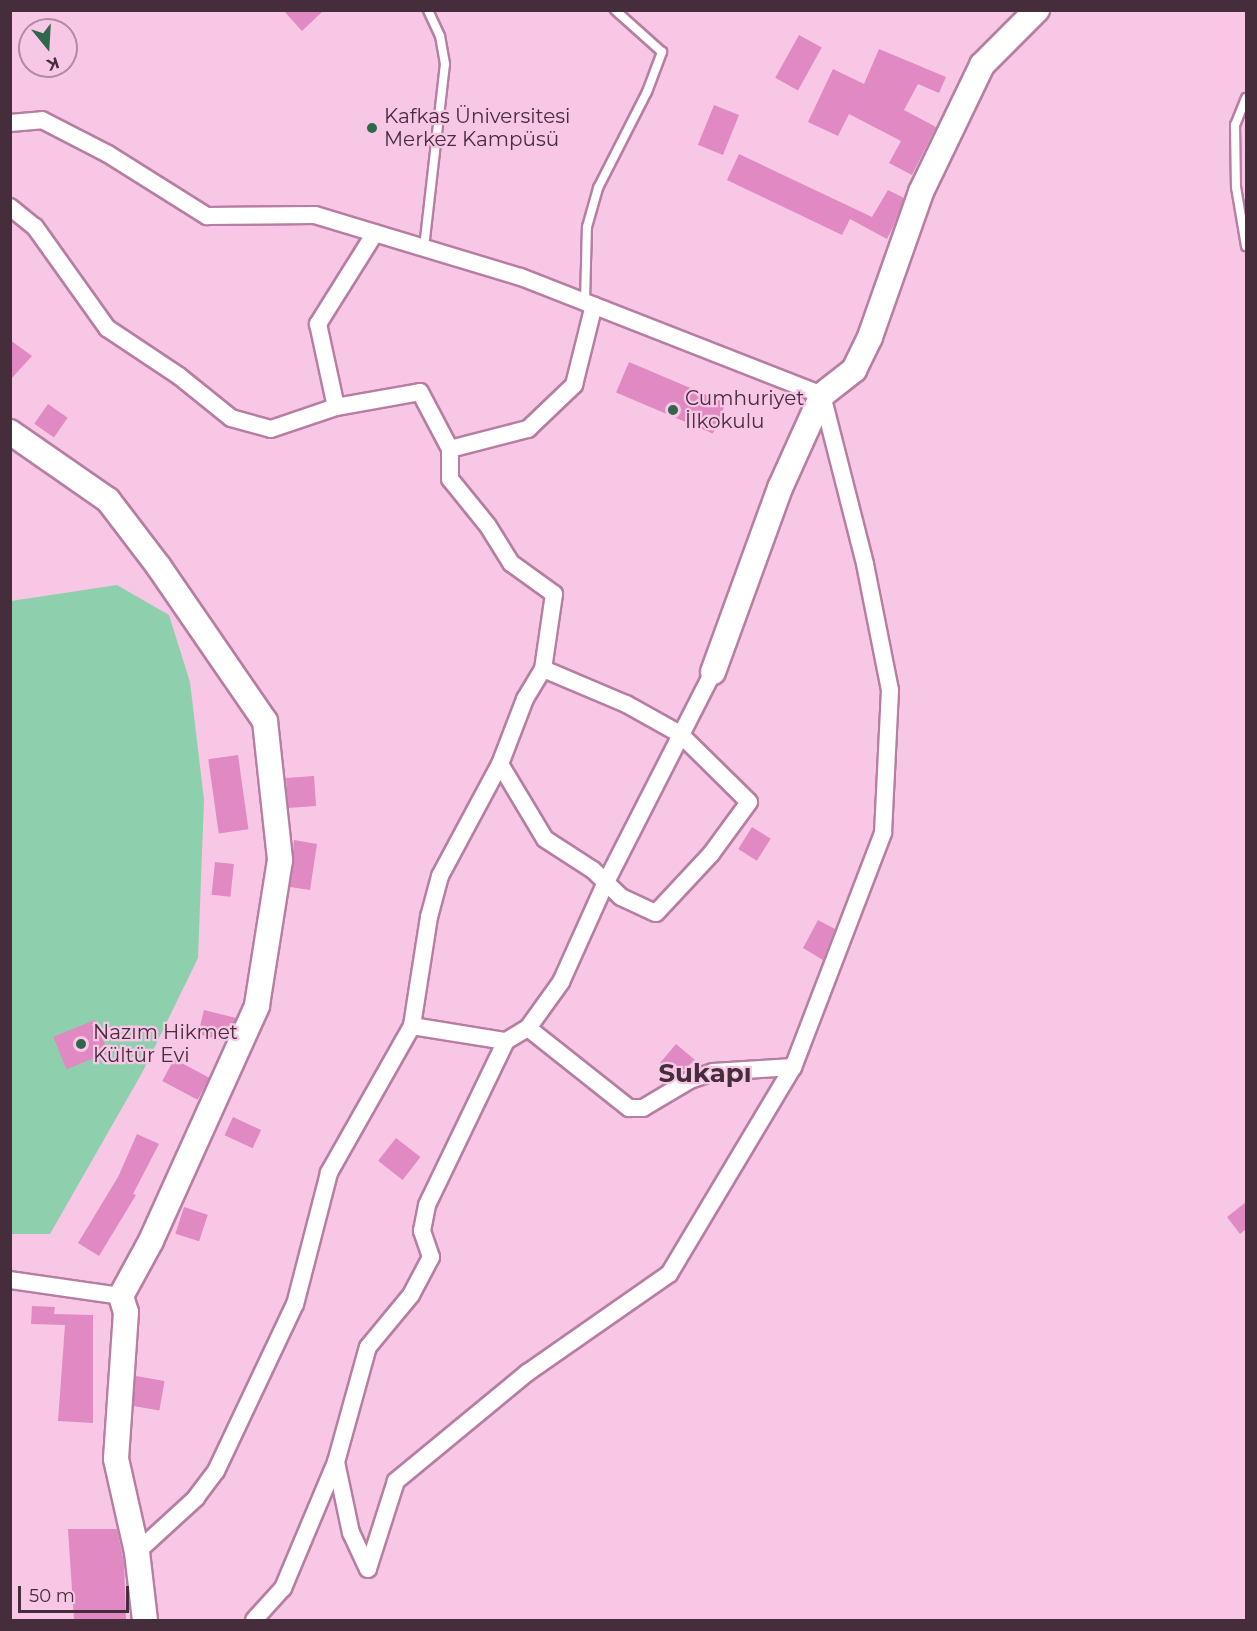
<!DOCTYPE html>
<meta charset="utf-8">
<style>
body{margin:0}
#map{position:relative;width:1257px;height:1631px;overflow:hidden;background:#f8c7e6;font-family:Montserrat,sans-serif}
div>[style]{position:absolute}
.green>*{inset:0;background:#8ed0ad}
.building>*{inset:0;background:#e089c3;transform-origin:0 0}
.path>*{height:3px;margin-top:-1.5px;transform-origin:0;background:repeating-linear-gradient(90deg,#aa849c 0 6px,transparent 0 9px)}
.roads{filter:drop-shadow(2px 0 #b77ea3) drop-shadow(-2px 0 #b77ea3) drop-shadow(0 2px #b77ea3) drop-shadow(0 -2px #b77ea3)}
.lane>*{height:8px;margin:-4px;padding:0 4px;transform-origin:4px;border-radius:4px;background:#fff}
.street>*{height:16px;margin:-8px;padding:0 8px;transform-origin:8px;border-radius:8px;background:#fff}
.secondary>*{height:24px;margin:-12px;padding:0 12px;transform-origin:12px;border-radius:12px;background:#fff}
.dots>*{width:16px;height:16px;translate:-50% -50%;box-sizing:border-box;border:3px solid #f8c7e6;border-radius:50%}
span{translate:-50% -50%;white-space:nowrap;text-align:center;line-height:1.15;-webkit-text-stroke:4.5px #f8c7e6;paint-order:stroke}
.poi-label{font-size:20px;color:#452d3c}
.left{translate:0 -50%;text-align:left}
.district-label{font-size:26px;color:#452d3c;font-weight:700}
.frame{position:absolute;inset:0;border:12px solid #452d3c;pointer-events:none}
.north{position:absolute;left:18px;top:18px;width:60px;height:60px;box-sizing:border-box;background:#f8c7e6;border:2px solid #b089a2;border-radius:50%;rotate:162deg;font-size:16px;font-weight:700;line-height:24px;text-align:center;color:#452d3c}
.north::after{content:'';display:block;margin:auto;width:21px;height:27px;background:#30664c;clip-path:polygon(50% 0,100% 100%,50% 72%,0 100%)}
.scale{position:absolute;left:18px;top:1586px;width:111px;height:27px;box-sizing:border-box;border:3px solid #452d3c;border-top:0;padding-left:8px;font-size:18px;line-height:21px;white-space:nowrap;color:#452d3c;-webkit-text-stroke:4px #f8c7e6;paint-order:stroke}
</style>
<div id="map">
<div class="green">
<div style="clip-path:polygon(117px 585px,169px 615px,190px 682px,204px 800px,198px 958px,142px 1073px,50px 1234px,11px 1234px,11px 601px)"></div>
</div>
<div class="building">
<div style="clip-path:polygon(283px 10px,324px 10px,302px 31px)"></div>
<div style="left:799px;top:35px;width:26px;height:49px;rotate:29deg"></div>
<div style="clip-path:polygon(879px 49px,946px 77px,939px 93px,918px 84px,904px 110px,936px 127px,912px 175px,889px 163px,901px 141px,849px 114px,838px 136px,808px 122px,833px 69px,864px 84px)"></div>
<div style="left:714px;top:105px;width:27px;height:43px;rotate:22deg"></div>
<div style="clip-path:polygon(739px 154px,872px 217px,888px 190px,904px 198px,893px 227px,887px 239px,850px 219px,842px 235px,727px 180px)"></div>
<div style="clip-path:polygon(10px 340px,32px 356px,10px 380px)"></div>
<div style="left:629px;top:362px;width:105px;height:33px;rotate:23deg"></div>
<div style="left:48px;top:404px;width:24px;height:24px;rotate:35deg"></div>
<div style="left:238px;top:755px;width:75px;height:30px;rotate:82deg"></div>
<div style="left:314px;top:776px;width:30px;height:28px;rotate:86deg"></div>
<div style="left:752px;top:827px;width:22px;height:26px;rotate:32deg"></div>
<div style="clip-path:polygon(294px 840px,317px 844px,310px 890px,290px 887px)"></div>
<div style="left:215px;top:862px;width:19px;height:33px;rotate:6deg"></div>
<div style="clip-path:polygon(818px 920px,835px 929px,823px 960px,803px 948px)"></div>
<div style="clip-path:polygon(204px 1010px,236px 1018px,225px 1041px,198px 1034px)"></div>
<div style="left:95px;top:1020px;width:35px;height:45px;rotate:68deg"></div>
<div style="clip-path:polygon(676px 1044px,695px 1060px,675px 1077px,660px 1063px)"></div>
<div style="left:174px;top:1059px;width:40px;height:25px;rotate:28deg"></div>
<div style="left:233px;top:1117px;width:31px;height:20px;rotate:25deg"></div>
<div style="clip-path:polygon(137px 1134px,159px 1144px,133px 1194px,136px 1195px,99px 1256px,78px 1243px,118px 1177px)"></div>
<div style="left:396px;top:1138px;width:31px;height:29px;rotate:38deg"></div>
<div style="clip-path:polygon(1246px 1202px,1246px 1229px,1240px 1234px,1227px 1217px)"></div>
<div style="left:184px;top:1207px;width:25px;height:28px;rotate:18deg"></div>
<div style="clip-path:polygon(32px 1306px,55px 1307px,54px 1314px,93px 1315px,93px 1423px,58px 1421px,65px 1325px,31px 1324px)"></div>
<div style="left:136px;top:1376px;width:29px;height:30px;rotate:10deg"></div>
<div style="clip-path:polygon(68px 1529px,117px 1529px,124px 1562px,126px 1620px,74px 1620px)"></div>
</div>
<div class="path">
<div style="left:10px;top:1092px;width:90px;rotate:90deg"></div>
</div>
<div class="roads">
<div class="lane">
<div style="left:1246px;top:98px;width:29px;rotate:112deg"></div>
<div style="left:1235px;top:125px;width:62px;rotate:89.1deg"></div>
<div style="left:1236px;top:187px;width:60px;rotate:80.4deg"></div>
<div style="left:424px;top:248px;width:185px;rotate:-83.5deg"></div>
<div style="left:445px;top:64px;width:28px;rotate:-100deg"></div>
<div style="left:440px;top:36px;width:29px;rotate:-115deg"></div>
<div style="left:585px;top:301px;width:74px;rotate:-88.5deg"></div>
<div style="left:587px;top:227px;width:41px;rotate:-74.2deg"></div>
<div style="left:598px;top:188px;width:108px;rotate:-63deg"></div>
<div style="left:647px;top:92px;width:43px;rotate:-69.4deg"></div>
<div style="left:662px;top:52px;width:63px;rotate:-138.2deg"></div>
</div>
<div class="street">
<div style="left:10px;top:123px;width:32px;rotate:-5deg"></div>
<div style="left:42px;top:120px;width:74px;rotate:27.3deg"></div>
<div style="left:108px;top:154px;width:117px;rotate:32.1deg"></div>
<div style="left:207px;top:216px;width:108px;rotate:-0.5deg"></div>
<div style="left:315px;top:215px;width:215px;rotate:16.8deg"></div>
<div style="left:521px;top:277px;width:323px;rotate:21.4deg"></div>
<div style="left:822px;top:395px;width:174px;rotate:75.7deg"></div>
<div style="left:865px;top:564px;width:128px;rotate:78.8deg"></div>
<div style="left:890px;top:690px;width:143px;rotate:92.8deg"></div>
<div style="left:883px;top:833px;width:251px;rotate:111deg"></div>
<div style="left:793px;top:1067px;width:241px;rotate:120.9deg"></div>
<div style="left:669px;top:1274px;width:173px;rotate:145.1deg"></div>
<div style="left:527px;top:1373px;width:170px;rotate:140.5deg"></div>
<div style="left:396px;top:1481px;width:92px;rotate:107.7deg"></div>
<div style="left:368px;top:1569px;width:40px;rotate:-115deg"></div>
<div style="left:351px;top:1533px;width:73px;rotate:-101.9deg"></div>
<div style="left:336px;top:1462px;width:137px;rotate:112.8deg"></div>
<div style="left:283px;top:1588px;width:43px;rotate:132.2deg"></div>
<div style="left:10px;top:207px;width:32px;rotate:39deg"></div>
<div style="left:35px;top:227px;width:124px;rotate:54.5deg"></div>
<div style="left:107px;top:328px;width:87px;rotate:33.7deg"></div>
<div style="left:179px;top:376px;width:67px;rotate:38.9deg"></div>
<div style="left:231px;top:418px;width:41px;rotate:15.4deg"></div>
<div style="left:271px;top:429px;width:69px;rotate:-18.7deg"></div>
<div style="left:336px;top:407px;width:85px;rotate:-10.1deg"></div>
<div style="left:420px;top:392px;width:64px;rotate:62.2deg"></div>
<div style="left:450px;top:449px;width:30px;rotate:90deg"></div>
<div style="left:450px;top:479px;width:60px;rotate:51deg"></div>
<div style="left:488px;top:526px;width:44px;rotate:58.1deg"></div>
<div style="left:511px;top:563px;width:53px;rotate:35.8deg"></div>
<div style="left:554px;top:594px;width:76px;rotate:98.3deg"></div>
<div style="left:543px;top:669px;width:35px;rotate:121deg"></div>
<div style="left:525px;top:699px;width:70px;rotate:111deg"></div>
<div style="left:500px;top:764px;width:127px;rotate:118.2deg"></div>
<div style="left:440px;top:876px;width:42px;rotate:105deg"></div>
<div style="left:429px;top:917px;width:110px;rotate:98.9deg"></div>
<div style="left:412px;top:1026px;width:169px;rotate:119.5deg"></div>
<div style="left:329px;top:1173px;width:135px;rotate:104.5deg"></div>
<div style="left:295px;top:1304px;width:185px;rotate:115.3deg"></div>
<div style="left:216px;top:1471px;width:34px;rotate:127deg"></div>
<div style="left:196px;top:1498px;width:80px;rotate:137.5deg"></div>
<div style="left:336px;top:407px;width:85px;rotate:-102.2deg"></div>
<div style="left:318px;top:324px;width:107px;rotate:-57.9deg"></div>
<div style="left:450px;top:449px;width:81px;rotate:-14.4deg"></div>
<div style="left:528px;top:429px;width:64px;rotate:-43.7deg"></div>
<div style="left:574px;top:385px;width:82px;rotate:-76deg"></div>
<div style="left:500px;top:764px;width:87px;rotate:59deg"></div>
<div style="left:545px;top:839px;width:57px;rotate:32.9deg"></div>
<div style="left:593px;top:870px;width:39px;rotate:44deg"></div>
<div style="left:621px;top:897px;width:38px;rotate:25deg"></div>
<div style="left:656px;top:913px;width:81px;rotate:-47deg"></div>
<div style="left:711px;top:854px;width:64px;rotate:-53.8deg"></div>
<div style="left:749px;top:802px;width:97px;rotate:-135.4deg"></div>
<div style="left:680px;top:734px;width:62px;rotate:-150.9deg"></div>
<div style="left:626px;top:704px;width:90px;rotate:-157.1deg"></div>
<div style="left:412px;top:1026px;width:95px;rotate:9.1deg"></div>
<div style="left:528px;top:1028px;width:129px;rotate:38.4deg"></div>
<div style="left:629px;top:1108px;width:14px"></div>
<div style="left:643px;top:1108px;width:55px;rotate:-30.8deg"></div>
<div style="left:690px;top:1080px;width:24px;rotate:-19deg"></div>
<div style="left:713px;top:1072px;width:80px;rotate:-3.6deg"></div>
<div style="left:10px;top:1280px;width:112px;rotate:8.2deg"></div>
<div style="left:336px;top:1462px;width:119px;rotate:-74.5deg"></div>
<div style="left:368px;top:1347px;width:67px;rotate:-50.4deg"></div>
<div style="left:411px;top:1295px;width:43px;rotate:-62.2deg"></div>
<div style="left:431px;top:1257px;width:28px;rotate:-109deg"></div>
<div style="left:422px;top:1231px;width:26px;rotate:-79deg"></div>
<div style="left:427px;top:1205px;width:182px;rotate:-64.3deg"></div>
<div style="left:506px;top:1041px;width:26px;rotate:-31deg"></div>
<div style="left:528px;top:1028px;width:57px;rotate:-54.3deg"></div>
<div style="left:561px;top:982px;width:110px;rotate:-65.8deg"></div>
<div style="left:606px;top:882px;width:236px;rotate:-63deg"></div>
</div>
<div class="secondary">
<div style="left:10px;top:432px;width:119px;rotate:34.8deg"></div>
<div style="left:108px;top:500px;width:84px;rotate:52.7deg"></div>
<div style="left:159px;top:567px;width:187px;rotate:55.5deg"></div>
<div style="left:265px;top:721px;width:140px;rotate:83.8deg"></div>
<div style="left:280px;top:860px;width:148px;rotate:99deg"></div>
<div style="left:257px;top:1006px;width:258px;rotate:114.3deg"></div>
<div style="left:151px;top:1241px;width:63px;rotate:118.6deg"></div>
<div style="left:121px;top:1296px;width:17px;rotate:73deg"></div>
<div style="left:126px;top:1312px;width:147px;rotate:93.9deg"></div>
<div style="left:116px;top:1459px;width:95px;rotate:77.3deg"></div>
<div style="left:137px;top:1552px;width:68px;rotate:83.3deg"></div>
<div style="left:713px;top:672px;width:196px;rotate:-70deg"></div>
<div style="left:780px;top:488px;width:102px;rotate:-65.7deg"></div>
<div style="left:822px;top:395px;width:41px;rotate:-38deg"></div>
<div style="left:854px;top:370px;width:37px;rotate:-64deg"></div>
<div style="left:870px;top:337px;width:154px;rotate:-70.6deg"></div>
<div style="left:921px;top:192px;width:141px;rotate:-64.3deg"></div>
<div style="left:982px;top:65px;width:78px;rotate:-45deg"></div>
</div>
</div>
<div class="dots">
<div style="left:372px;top:128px;background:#30664c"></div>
<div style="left:673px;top:410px;background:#30664c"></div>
<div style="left:81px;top:1044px;background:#30664c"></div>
</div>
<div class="poi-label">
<span class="left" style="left:384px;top:128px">Kafkas Üniversitesi<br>Merkez Kampüsü</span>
<span class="left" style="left:685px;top:410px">Cumhuriyet<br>İlkokulu</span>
<span class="left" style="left:93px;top:1044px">Nazım Hikmet<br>Kültür Evi</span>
</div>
<div class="district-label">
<span style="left:705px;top:1074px">Sukapı</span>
</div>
<div class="frame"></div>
<div class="north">K</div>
<div class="scale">50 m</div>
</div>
